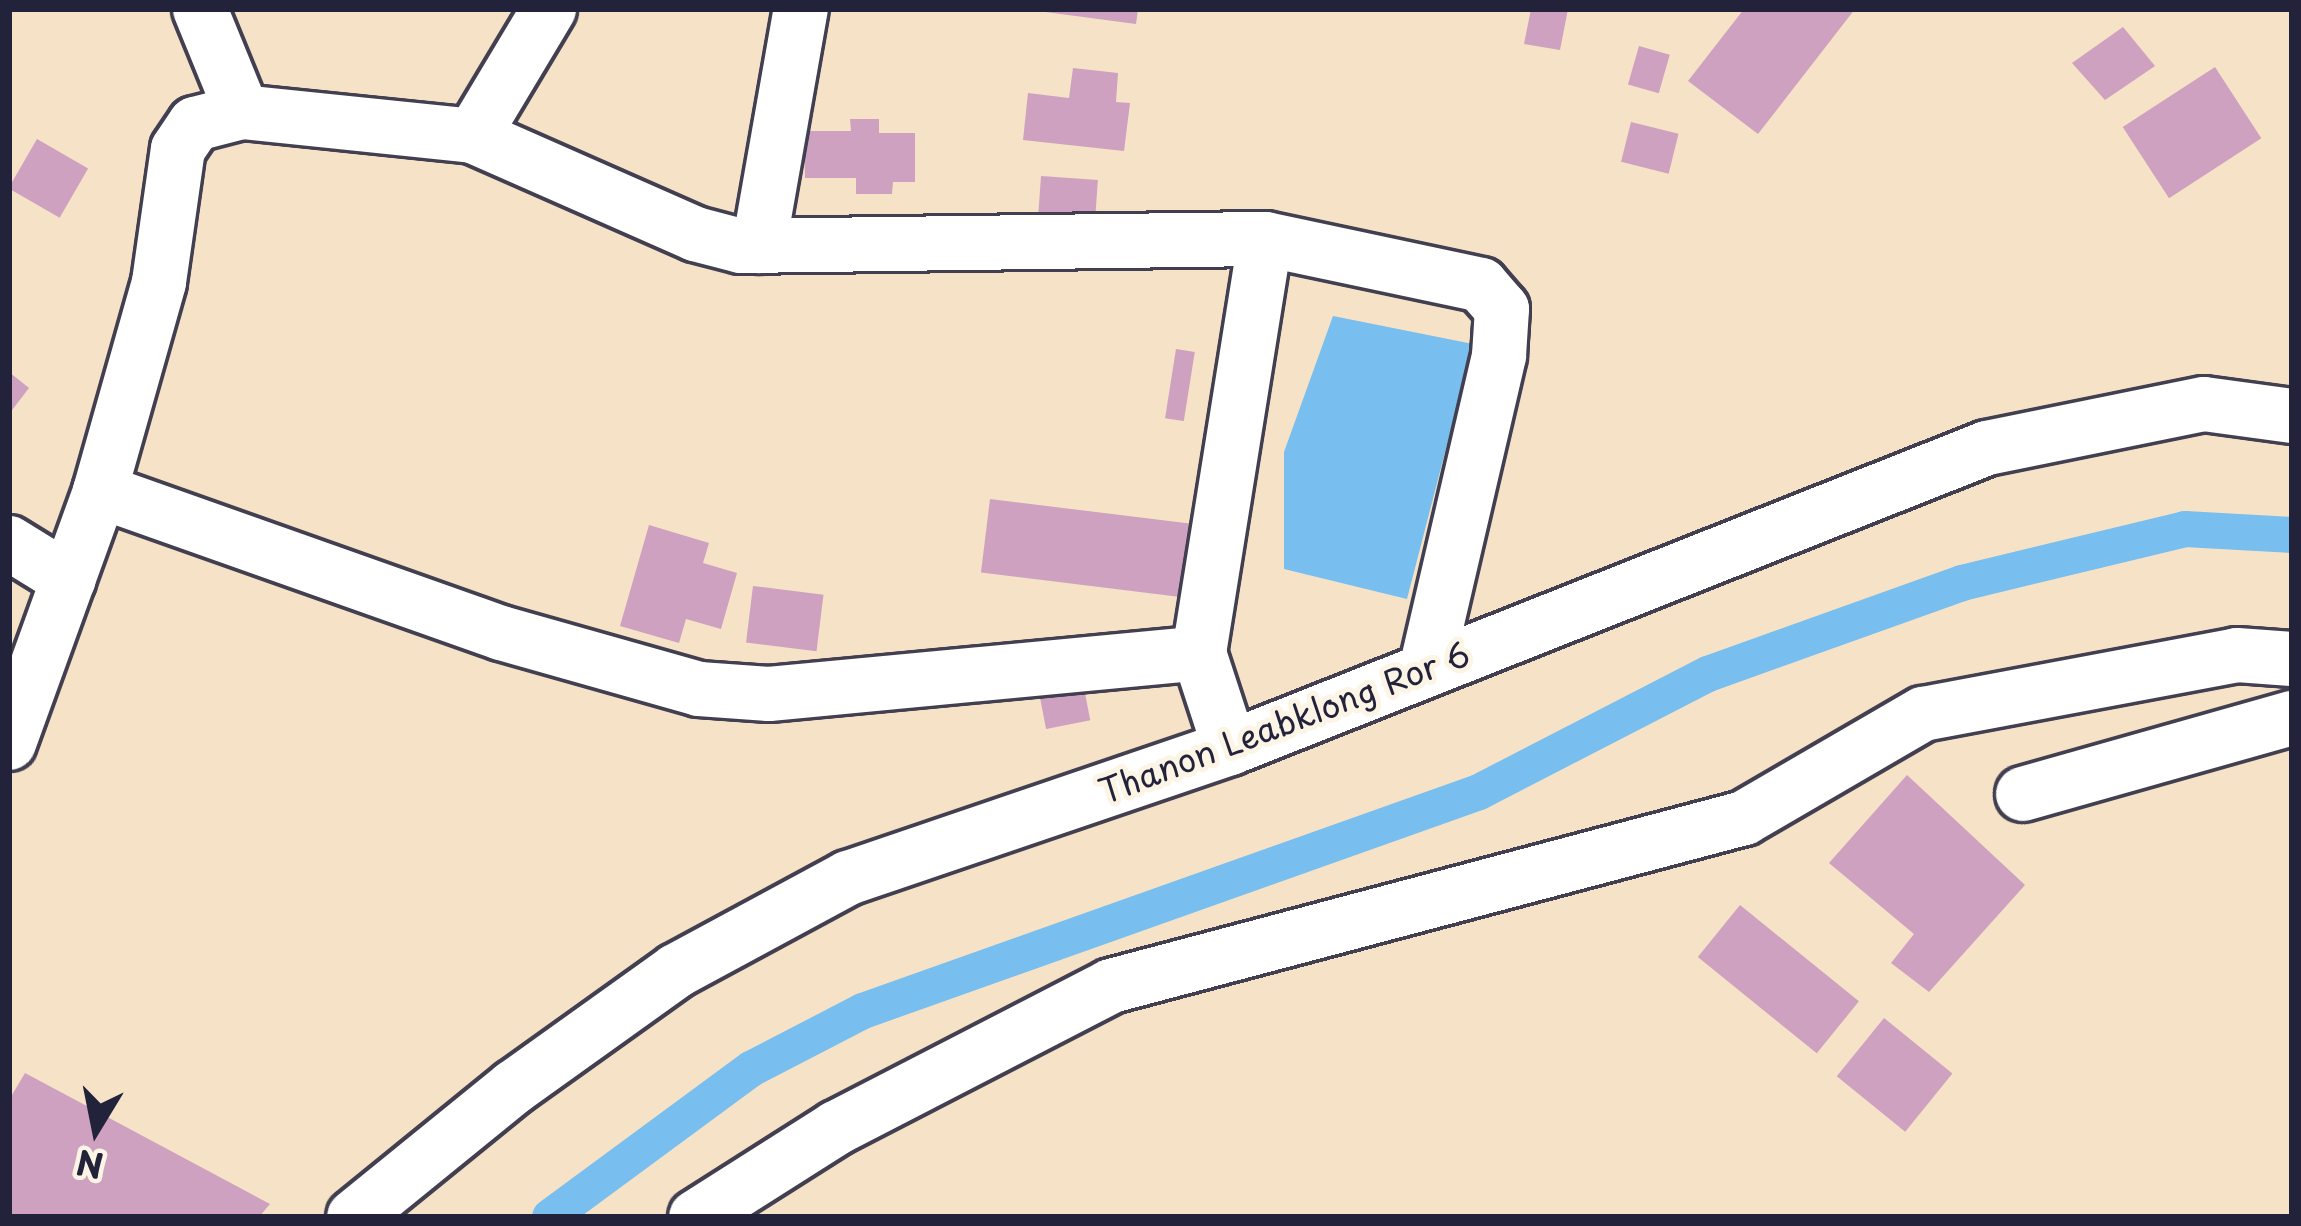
<!DOCTYPE html>
<style>
body{margin:0}
#map{position:relative;width:2301px;height:1226px;overflow:hidden;background:#f5e2c7;font-family:"Playpen Sans",sans-serif}
div>[style]{position:absolute}
.water>*{inset:0;background:#78beef}
.canal>*{height:36px;margin:-18px;padding:0 18px;transform-origin:18px;border-radius:18px;background:#78beef}
.building>*{inset:0;background:#cda1bf;transform-origin:0 0}
.roads{filter:drop-shadow(3px 0 #423f50) drop-shadow(-3px 0 #423f50) drop-shadow(0 3px #423f50) drop-shadow(0 -3px #423f50)}
.minor>*{height:54px;margin:-27px;padding:0 27px;transform-origin:27px;border-radius:27px;background:#fff}
span{translate:-50% -50%;white-space:nowrap;text-align:center;line-height:1.15;-webkit-text-stroke:10px #fcf5e5;paint-order:stroke}
.street-label{font-size:33px;color:#22223b}
.frame{position:absolute;inset:0;border:12px solid #22223b;pointer-events:none}
.north{position:absolute;left:36px;top:1070px;width:120px;height:120px;-webkit-text-stroke:9px #fcf5e5;paint-order:stroke;rotate:190deg;font-size:33px;font-weight:700;line-height:48px;text-align:center;color:#22223b}
.north::after{content:'';display:block;margin:auto;width:42px;height:54px;background:#22223b;clip-path:polygon(50% 0,100% 100%,50% 72%,0 100%)}
</style>
<div id="map">
<div class="water">
<div style="clip-path:polygon(1333px 316px,1473px 344px,1407px 599px,1284px 569px,1284px 452px)"></div>
</div>
<div class="canal">
<div style="left:550px;top:1217px;width:250px;rotate:-36.4deg"></div>
<div style="left:751px;top:1069px;width:126px;rotate:-27.4deg"></div>
<div style="left:863px;top:1011px;width:654px;rotate:-19.57deg"></div>
<div style="left:1479px;top:792px;width:258px;rotate:-27.3deg"></div>
<div style="left:1708px;top:674px;width:270px;rotate:-19.7deg"></div>
<div style="left:1962px;top:583px;width:229px;rotate:-13.6deg"></div>
<div style="left:2185px;top:529px;width:107px;rotate:3.2deg"></div>
</div>
<div class="building">
<div style="clip-path:polygon(1023px 9px,1138px 9px,1136px 24px)"></div>
<div style="clip-path:polygon(1531px 9px,1568px 9px,1560px 50px,1524px 44px)"></div>
<div style="clip-path:polygon(1744px 9px,1855px 9px,1758px 134px,1688px 81px)"></div>
<div style="clip-path:polygon(2123px 27px,2155px 66px,2105px 100px,2072px 63px)"></div>
<div style="left:1639px;top:46px;width:32px;height:40px;rotate:16deg"></div>
<div style="left:2215px;top:67px;width:85px;height:110px;rotate:57deg"></div>
<div style="clip-path:polygon(1073px 68px,1118px 73px,1116px 102px,1130px 103px,1124px 151px,1023px 140px,1028px 93px,1069px 98px)"></div>
<div style="clip-path:polygon(850px 119px,879px 119px,879px 133px,915px 133px,915px 182px,893px 182px,892px 194px,856px 194px,856px 178px,805px 178px,804px 131px,851px 131px)"></div>
<div style="left:1631px;top:122px;width:49px;height:41px;rotate:14deg"></div>
<div style="left:37px;top:139px;width:59px;height:57px;rotate:30deg"></div>
<div style="left:1041px;top:176px;width:57px;height:40px;rotate:4deg"></div>
<div style="left:1176px;top:349px;width:19px;height:70px;rotate:9deg"></div>
<div style="clip-path:polygon(9px 372px,29px 388px,9px 414px)"></div>
<div style="left:990px;top:499px;width:203px;height:74px;rotate:7deg"></div>
<div style="clip-path:polygon(649px 525px,709px 543px,703px 563px,737px 573px,721px 629px,686px 619px,679px 643px,620px 626px)"></div>
<div style="left:753px;top:586px;width:71px;height:57px;rotate:7deg"></div>
<div style="left:1083px;top:683px;width:38px;height:45px;rotate:79deg"></div>
<div style="clip-path:polygon(1907px 775px,2025px 885px,1929px 992px,1891px 963px,1914px 934px,1829px 863px)"></div>
<div style="left:1740px;top:905px;width:153px;height:67px;rotate:39deg"></div>
<div style="left:1884px;top:1018px;width:88px;height:75px;rotate:39deg"></div>
<div style="clip-path:polygon(25px 1073px,270px 1204px,259px 1217px,9px 1217px,9px 1100px)"></div>
</div>
<div class="roads">
<div class="minor">
<div style="left:200px;top:9px;width:111px;rotate:67.8deg"></div>
<div style="left:473px;top:136px;width:148px;rotate:-59.1deg"></div>
<div style="left:759px;top:246px;width:241px;rotate:-80deg"></div>
<div style="left:100px;top:491px;width:425px;rotate:19.5deg"></div>
<div style="left:501px;top:633px;width:206px;rotate:15.8deg"></div>
<div style="left:699px;top:689px;width:70px;rotate:4.1deg"></div>
<div style="left:769px;top:694px;width:432px;rotate:-5.4deg"></div>
<div style="left:1199px;top:653px;width:100px;rotate:71.9deg"></div>
<div style="left:9px;top:543px;width:70px;rotate:31.7deg"></div>
<div style="left:1199px;top:653px;width:419px;rotate:-80.9deg"></div>
<div style="left:9px;top:743px;width:268px;rotate:-70.1deg"></div>
<div style="left:100px;top:491px;width:217px;rotate:-74.2deg"></div>
<div style="left:159px;top:282px;width:134px;rotate:-81.9deg"></div>
<div style="left:178px;top:149px;width:30px;rotate:-56deg"></div>
<div style="left:195px;top:124px;width:49px;rotate:-14.3deg"></div>
<div style="left:242px;top:112px;width:232px;rotate:5.9deg"></div>
<div style="left:473px;top:136px;width:243px;rotate:23.8deg"></div>
<div style="left:695px;top:234px;width:48px;rotate:14.6deg"></div>
<div style="left:741px;top:246px;width:524px;rotate:-0.77deg"></div>
<div style="left:1265px;top:239px;width:221px;rotate:12deg"></div>
<div style="left:1481px;top:285px;width:32px;rotate:49deg"></div>
<div style="left:1502px;top:309px;width:47px;rotate:93.7deg"></div>
<div style="left:1499px;top:356px;width:322px;rotate:103.1deg"></div>
<div style="left:2023px;top:794px;width:280px;rotate:-15.8deg"></div>
<div style="left:354px;top:1217px;width:206px;rotate:-39.1deg"></div>
<div style="left:514px;top:1087px;width:199px;rotate:-35.6deg"></div>
<div style="left:676px;top:971px;width:196px;rotate:-28.4deg"></div>
<div style="left:848px;top:878px;width:404px;rotate:-18.8deg"></div>
<div style="left:1230px;top:748px;width:814px;rotate:-21.62deg"></div>
<div style="left:1987px;top:448px;width:221px;rotate:-11.5deg"></div>
<div style="left:2204px;top:404px;width:89px;rotate:7.8deg"></div>
<div style="left:696px;top:1217px;width:166px;rotate:-32.4deg"></div>
<div style="left:836px;top:1128px;width:309px;rotate:-27.3deg"></div>
<div style="left:1111px;top:986px;width:655px;rotate:-14.86deg"></div>
<div style="left:1744px;top:818px;width:207px;rotate:-30.2deg"></div>
<div style="left:1923px;top:714px;width:319px;rotate:-10.6deg"></div>
<div style="left:2237px;top:655px;width:55px;rotate:4.2deg"></div>
</div>
</div>
<div class="street-label">
<span style="left:1284px;top:722px;rotate:-21deg">Thanon Leabklong Ror 6</span>
</div>
<div class="frame"></div>
<div class="north">N</div>
</div>
